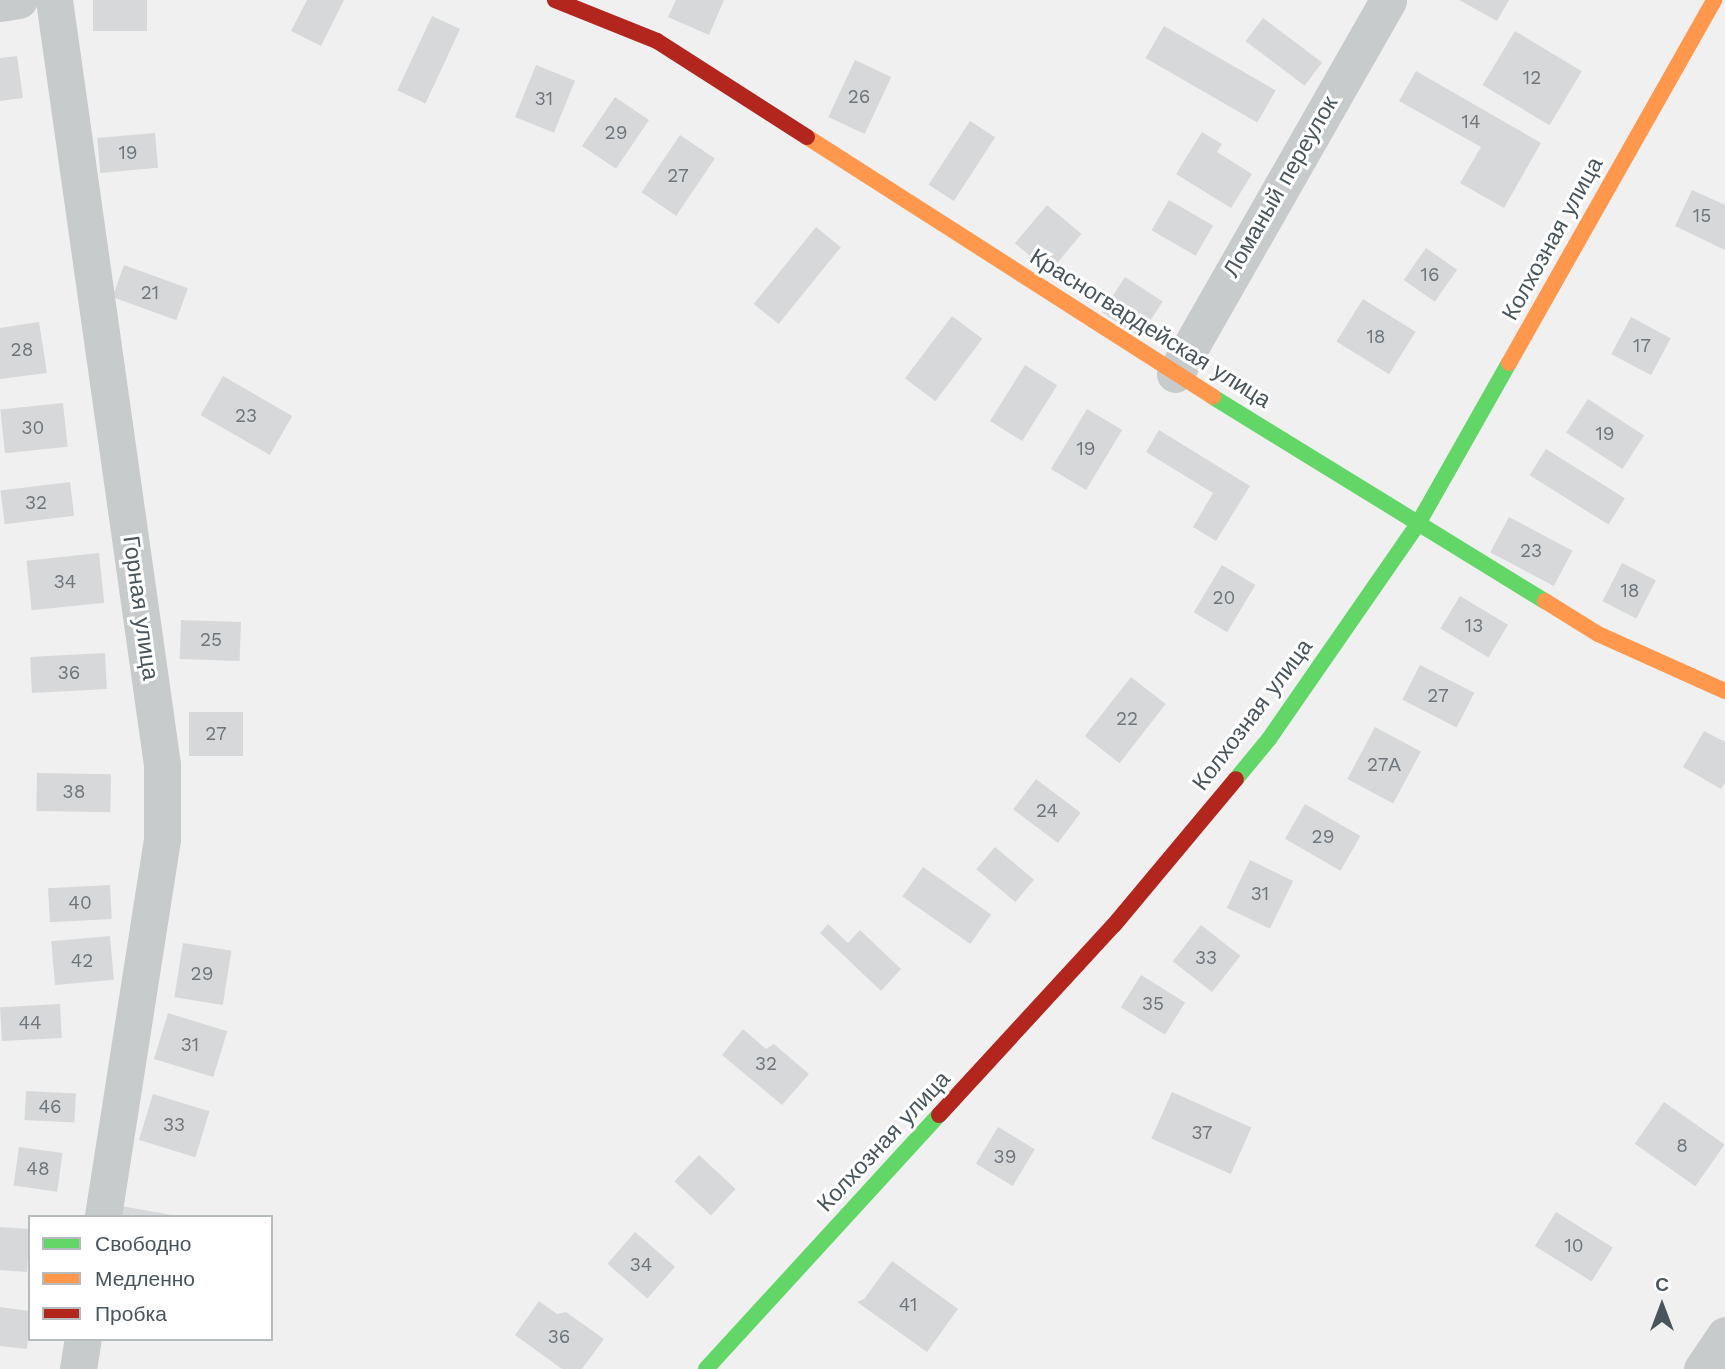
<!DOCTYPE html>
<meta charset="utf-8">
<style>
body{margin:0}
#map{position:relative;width:1725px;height:1369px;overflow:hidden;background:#f1f0f0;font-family:"Work Sans",sans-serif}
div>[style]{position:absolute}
.building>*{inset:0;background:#d7d8d9;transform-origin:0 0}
.street>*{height:37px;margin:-18.5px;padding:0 18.5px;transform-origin:18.5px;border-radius:18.5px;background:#c8cbcc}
.fast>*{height:16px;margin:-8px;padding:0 8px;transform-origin:8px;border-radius:8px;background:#63d668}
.slow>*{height:16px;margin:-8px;padding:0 8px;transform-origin:8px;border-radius:8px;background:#ff974d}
.jam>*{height:16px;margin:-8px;padding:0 8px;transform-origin:8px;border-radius:8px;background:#b3261e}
span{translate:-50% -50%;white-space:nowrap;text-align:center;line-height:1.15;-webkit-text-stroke:6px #fff;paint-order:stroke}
.number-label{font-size:19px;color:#6e767c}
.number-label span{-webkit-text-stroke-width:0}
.street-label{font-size:23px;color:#49545b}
.legend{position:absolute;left:28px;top:1215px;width:245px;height:126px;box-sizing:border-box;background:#fff;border:2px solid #b6bbbd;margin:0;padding:9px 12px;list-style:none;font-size:21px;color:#49545b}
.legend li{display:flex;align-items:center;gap:14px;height:35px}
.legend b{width:35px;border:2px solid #b6bbbd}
.north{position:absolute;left:1627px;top:1271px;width:70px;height:70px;-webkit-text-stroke:5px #fff;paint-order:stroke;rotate:0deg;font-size:19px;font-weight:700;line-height:28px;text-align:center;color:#49545b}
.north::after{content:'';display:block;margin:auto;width:24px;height:32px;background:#49545b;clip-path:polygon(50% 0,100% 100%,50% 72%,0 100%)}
</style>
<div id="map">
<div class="building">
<div style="left:93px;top:0;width:54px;height:31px"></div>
<div style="clip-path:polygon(307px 0,344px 0,321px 46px,291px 31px)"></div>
<div style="clip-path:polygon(676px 0,724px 0,709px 35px,668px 17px)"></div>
<div style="clip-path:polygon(1459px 0,1509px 0,1497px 21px)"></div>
<div style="left:432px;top:16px;width:31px;height:82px;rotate:25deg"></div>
<div style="left:1263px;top:18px;width:74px;height:29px;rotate:37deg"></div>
<div style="left:1164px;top:26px;width:129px;height:37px;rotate:30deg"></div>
<div style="left:1515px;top:31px;width:78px;height:63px;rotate:31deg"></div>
<div style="clip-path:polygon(17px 56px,23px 98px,0 101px,0 58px)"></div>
<div style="left:855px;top:60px;width:40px;height:63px;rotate:25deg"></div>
<div style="left:536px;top:65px;width:42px;height:56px;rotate:22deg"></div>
<div style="clip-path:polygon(1416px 71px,1541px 143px,1504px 208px,1460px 183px,1481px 147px,1399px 101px)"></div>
<div style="left:615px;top:97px;width:41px;height:59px;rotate:34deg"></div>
<div style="left:970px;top:121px;width:30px;height:76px;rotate:33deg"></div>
<div style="clip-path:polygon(1202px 132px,1222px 144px,1217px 152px,1252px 174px,1231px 208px,1176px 174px)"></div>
<div style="left:155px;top:133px;width:35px;height:58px;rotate:85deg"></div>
<div style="left:680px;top:135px;width:42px;height:69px;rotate:34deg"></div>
<div style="clip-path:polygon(1692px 190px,1725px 205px,1725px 250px,1675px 226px)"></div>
<div style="left:1169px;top:200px;width:51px;height:35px;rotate:30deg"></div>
<div style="left:1047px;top:205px;width:45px;height:50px;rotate:40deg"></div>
<div style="left:816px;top:227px;width:32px;height:99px;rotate:39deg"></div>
<div style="left:1426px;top:248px;width:38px;height:39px;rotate:35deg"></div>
<div style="left:124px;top:265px;width:68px;height:34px;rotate:20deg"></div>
<div style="left:1125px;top:277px;width:45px;height:42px;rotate:33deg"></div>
<div style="left:1363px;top:299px;width:62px;height:50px;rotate:32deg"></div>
<div style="left:952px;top:316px;width:38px;height:78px;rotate:37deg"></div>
<div style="left:1631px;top:317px;width:45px;height:42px;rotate:28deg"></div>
<div style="clip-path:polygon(39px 322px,47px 373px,0 379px,0 328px)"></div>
<div style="left:1025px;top:365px;width:38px;height:66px;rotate:32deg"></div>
<div style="left:223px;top:376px;width:80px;height:45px;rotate:30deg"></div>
<div style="left:1588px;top:399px;width:67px;height:40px;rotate:33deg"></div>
<div style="left:63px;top:403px;width:44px;height:63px;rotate:84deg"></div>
<div style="left:1087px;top:409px;width:41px;height:70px;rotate:31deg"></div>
<div style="clip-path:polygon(1159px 430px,1250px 486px,1216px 541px,1193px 527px,1213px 493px,1146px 452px)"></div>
<div style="left:1546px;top:449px;width:93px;height:31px;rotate:32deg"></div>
<div style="left:70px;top:482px;width:34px;height:70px;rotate:83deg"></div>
<div style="left:1509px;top:517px;width:72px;height:40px;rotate:28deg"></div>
<div style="left:99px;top:553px;width:50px;height:73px;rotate:84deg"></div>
<div style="left:1622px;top:563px;width:38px;height:43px;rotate:27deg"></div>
<div style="left:1222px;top:565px;width:39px;height:55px;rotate:31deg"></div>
<div style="left:1460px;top:596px;width:56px;height:38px;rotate:31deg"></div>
<div style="left:181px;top:620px;width:60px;height:39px;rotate:2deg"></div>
<div style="left:105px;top:653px;width:36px;height:75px;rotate:87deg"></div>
<div style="left:1420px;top:665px;width:61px;height:39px;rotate:27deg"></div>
<div style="left:1131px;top:677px;width:44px;height:75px;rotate:38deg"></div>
<div style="left:189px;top:712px;width:54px;height:44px"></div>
<div style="left:1375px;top:727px;width:52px;height:59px;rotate:28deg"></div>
<div style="clip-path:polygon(1704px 731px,1725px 742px,1725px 782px,1721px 789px,1683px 767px)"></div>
<div style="left:37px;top:773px;width:74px;height:38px;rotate:1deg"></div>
<div style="left:1036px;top:779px;width:56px;height:38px;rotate:37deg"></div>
<div style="left:1305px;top:804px;width:64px;height:40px;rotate:30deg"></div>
<div style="left:995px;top:847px;width:51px;height:29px;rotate:40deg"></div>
<div style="left:1250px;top:860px;width:48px;height:53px;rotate:26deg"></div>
<div style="left:923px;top:867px;width:83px;height:36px;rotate:35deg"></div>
<div style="left:110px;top:885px;width:34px;height:62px;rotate:87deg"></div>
<div style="clip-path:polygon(828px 924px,848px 943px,860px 930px,901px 969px,881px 991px,820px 933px)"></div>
<div style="left:1201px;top:925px;width:50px;height:46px;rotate:38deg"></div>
<div style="left:110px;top:936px;width:44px;height:59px;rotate:85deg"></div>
<div style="left:183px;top:943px;width:49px;height:55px;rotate:9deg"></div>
<div style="left:1141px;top:975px;width:52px;height:38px;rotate:32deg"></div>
<div style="left:60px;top:1004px;width:34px;height:60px;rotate:87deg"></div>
<div style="left:168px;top:1013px;width:62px;height:48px;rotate:17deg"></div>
<div style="clip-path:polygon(743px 1029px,766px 1049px,774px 1044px,809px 1074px,782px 1105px,722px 1055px)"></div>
<div style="left:26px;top:1091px;width:50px;height:29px;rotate:3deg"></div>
<div style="left:1172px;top:1092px;width:87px;height:51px;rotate:24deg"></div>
<div style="left:153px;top:1094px;width:59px;height:48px;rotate:17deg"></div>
<div style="left:1664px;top:1102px;width:74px;height:51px;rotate:35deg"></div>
<div style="left:998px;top:1127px;width:43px;height:43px;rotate:31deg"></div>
<div style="left:19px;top:1147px;width:44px;height:39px;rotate:8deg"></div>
<div style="left:699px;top:1155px;width:50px;height:36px;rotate:43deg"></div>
<div style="clip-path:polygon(121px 1206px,172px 1215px,172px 1217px,120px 1217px)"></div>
<div style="left:1556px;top:1212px;width:67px;height:40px;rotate:32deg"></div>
<div style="left:0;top:1227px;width:30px;height:43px;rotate:4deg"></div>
<div style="left:635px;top:1232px;width:53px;height:42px;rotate:41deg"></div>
<div style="clip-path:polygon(892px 1261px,958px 1309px,927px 1352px,857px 1302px,864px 1299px)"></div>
<div style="clip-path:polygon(539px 1301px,557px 1314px,566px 1312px,604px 1339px,582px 1369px,562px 1369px,515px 1335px)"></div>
<div style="clip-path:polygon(0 1307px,30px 1311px,27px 1349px,0 1346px)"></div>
</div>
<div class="street">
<div style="left:54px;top:0;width:773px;rotate:81.96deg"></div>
<div style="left:162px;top:765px;width:74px;rotate:90deg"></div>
<div style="left:162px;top:839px;width:383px;rotate:98.9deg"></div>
<div style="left:0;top:3px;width:19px;rotate:-9deg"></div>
<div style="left:1175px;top:374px;width:430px;rotate:-60.3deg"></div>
<div style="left:78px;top:1369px;width:30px;rotate:-81deg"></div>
<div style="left:1702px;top:1369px;width:41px;rotate:-55.9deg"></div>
</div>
<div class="fast">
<div style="left:1213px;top:397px;width:390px;rotate:31.6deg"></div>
<div style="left:1236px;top:779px;width:52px;rotate:-50.5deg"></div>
<div style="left:1269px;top:739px;width:264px;rotate:-55.3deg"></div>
<div style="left:1419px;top:522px;width:183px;rotate:-60.5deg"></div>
<div style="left:706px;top:1369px;width:345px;rotate:-47.5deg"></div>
</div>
<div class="slow">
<div style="left:807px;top:137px;width:482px;rotate:32.6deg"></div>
<div style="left:1509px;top:363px;width:417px;rotate:-60.5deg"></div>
<div style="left:1545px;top:601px;width:62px;rotate:31.9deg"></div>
<div style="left:1598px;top:634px;width:139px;rotate:24.2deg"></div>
</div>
<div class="jam">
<div style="left:555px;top:0;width:110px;rotate:21.9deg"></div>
<div style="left:657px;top:41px;width:178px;rotate:32.6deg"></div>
<div style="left:939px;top:1115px;width:258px;rotate:-47.4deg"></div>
<div style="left:1114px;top:925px;width:190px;rotate:-50.1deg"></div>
</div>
<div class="number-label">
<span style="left:1532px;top:78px">12</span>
<span style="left:859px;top:97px">26</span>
<span style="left:544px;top:99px">31</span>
<span style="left:1471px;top:122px">14</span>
<span style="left:616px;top:133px">29</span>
<span style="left:128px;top:153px">19</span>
<span style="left:678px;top:176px">27</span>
<span style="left:1702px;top:216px">15</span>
<span style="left:1430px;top:275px">16</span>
<span style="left:150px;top:293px">21</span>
<span style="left:1376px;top:337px">18</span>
<span style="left:1642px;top:346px">17</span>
<span style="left:22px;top:350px">28</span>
<span style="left:246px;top:416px">23</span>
<span style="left:33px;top:428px">30</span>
<span style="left:1605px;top:434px">19</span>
<span style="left:1086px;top:449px">19</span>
<span style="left:36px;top:503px">32</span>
<span style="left:1531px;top:551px">23</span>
<span style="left:65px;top:582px">34</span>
<span style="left:1630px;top:591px">18</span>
<span style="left:1224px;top:598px">20</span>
<span style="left:1474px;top:626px">13</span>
<span style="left:211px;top:640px">25</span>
<span style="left:69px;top:673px">36</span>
<span style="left:1438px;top:696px">27</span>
<span style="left:1127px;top:719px">22</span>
<span style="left:216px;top:734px">27</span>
<span style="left:1384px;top:765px">27А</span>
<span style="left:74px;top:792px">38</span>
<span style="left:1047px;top:811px">24</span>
<span style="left:1323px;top:837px">29</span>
<span style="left:1260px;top:894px">31</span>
<span style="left:80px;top:903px">40</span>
<span style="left:1206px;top:958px">33</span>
<span style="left:82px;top:961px">42</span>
<span style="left:202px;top:974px">29</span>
<span style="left:1153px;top:1004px">35</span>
<span style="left:30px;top:1023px">44</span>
<span style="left:190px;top:1045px">31</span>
<span style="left:766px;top:1064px">32</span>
<span style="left:50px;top:1107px">46</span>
<span style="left:174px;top:1125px">33</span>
<span style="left:1202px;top:1133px">37</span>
<span style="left:1682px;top:1146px">8</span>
<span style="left:1005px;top:1157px">39</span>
<span style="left:38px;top:1169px">48</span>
<span style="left:1574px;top:1246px">10</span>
<span style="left:641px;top:1265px">34</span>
<span style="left:908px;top:1305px">41</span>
<span style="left:559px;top:1337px">36</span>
</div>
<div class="street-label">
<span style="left:1281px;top:187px;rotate:-60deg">Ломаный переулок</span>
<span style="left:1553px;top:239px;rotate:-61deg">Колхозная улица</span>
<span style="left:1150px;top:329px;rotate:32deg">Красногвардейская улица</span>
<span style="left:140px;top:608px;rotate:82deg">Горная улица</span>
<span style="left:1253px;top:715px;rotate:-53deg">Колхозная улица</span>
<span style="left:884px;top:1142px;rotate:-47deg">Колхозная улица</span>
</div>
<ul class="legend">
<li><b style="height:9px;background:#63d668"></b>Свободно</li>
<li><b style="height:9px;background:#ff974d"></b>Медленно</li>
<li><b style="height:9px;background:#b3261e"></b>Пробка</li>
</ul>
<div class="north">С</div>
</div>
